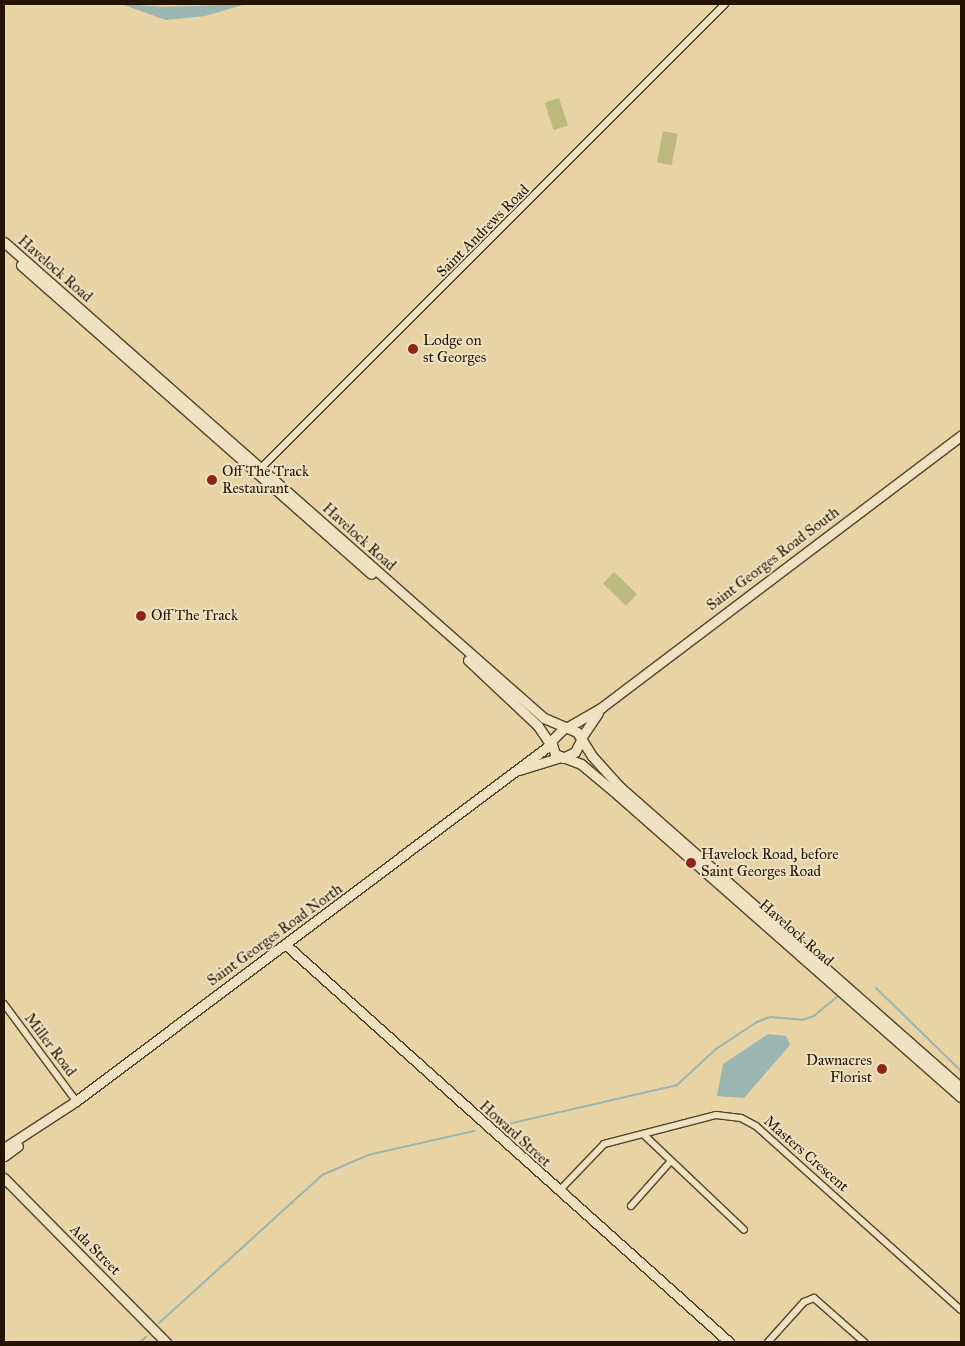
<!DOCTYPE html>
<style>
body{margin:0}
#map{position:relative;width:965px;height:1346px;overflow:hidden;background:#e7d3a3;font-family:"IM FELL Great Primer",serif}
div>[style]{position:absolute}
.green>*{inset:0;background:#bdba80;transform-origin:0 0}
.water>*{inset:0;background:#9bb5b1}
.stream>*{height:2px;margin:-1px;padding:0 1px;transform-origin:1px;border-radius:1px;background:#9bb5b1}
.roads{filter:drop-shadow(1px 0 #564429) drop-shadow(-1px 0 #564429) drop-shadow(0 1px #564429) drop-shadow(0 -1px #564429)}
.street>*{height:6px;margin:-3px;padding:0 3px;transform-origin:3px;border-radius:3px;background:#efe2c3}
.secondary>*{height:9px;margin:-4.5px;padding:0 4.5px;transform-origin:4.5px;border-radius:4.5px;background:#efe2c3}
.dots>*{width:14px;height:14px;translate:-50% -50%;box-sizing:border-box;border:2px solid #efe2c3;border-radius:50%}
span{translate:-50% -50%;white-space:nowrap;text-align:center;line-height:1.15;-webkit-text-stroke:4px #efe2c3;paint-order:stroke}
.street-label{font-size:15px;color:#251400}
.poi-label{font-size:15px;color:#251400}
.left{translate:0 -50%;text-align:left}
.right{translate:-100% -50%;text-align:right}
.frame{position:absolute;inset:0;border:5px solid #251400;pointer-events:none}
</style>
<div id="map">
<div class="green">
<div style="left:559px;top:98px;width:29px;height:15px;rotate:72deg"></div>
<div style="left:663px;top:131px;width:15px;height:32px;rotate:11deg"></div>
<div style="left:614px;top:572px;width:32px;height:16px;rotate:44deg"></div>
</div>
<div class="water">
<div style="clip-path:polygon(121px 4px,166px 7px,246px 4px,205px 16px,166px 20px)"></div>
<div style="clip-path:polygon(768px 1034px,786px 1036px,790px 1045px,744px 1098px,717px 1096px,723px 1064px)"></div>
</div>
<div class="stream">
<div style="left:876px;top:988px;width:119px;rotate:44.3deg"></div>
<div style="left:504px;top:1125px;width:178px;rotate:-13deg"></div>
<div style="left:677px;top:1085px;width:53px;rotate:-42.7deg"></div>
<div style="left:716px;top:1049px;width:49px;rotate:-33.4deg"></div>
<div style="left:757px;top:1022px;width:14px;rotate:-21deg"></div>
<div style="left:770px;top:1017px;width:32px;rotate:5deg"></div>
<div style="left:802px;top:1020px;width:13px;rotate:-18deg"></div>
<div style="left:814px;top:1016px;width:30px;rotate:-40deg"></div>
<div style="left:159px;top:1323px;width:220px;rotate:-42.2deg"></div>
<div style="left:322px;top:1175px;width:50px;rotate:-23.5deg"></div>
<div style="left:368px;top:1155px;width:109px;rotate:-12.8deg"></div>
<div style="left:140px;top:1342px;width:8px;rotate:-40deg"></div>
</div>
<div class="roads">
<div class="street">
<div style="left:259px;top:470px;width:659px;rotate:-45deg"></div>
<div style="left:4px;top:1004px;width:121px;rotate:53.4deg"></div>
<div style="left:643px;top:1134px;width:139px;rotate:43.5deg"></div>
<div style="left:559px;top:1191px;width:65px;rotate:-46.2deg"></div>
<div style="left:604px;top:1144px;width:116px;rotate:-14.5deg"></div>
<div style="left:716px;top:1115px;width:25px;rotate:7deg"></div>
<div style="left:741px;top:1118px;width:17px;rotate:28deg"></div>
<div style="left:756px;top:1126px;width:275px;rotate:41.9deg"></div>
<div style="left:631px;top:1206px;width:60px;rotate:-48.4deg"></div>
<div style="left:768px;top:1342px;width:54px;rotate:-48deg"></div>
<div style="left:804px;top:1302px;width:11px;rotate:-22deg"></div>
<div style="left:814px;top:1298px;width:67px;rotate:41.3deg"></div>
</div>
<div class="secondary">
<div style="left:4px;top:242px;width:720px;rotate:41.4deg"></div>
<div style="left:544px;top:718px;width:36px;rotate:23deg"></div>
<div style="left:577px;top:732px;width:28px;rotate:58deg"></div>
<div style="left:592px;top:756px;width:40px;rotate:48deg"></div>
<div style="left:619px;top:786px;width:456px;rotate:41.4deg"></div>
<div style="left:21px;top:265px;width:467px;rotate:41.4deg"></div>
<div style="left:468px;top:660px;width:96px;rotate:43.3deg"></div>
<div style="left:538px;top:726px;width:22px;rotate:56deg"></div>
<div style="left:565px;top:727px;width:20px;rotate:135deg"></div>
<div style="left:551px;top:741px;width:14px;rotate:73deg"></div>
<div style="left:555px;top:754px;width:28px;rotate:21deg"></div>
<div style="left:581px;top:764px;width:48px;rotate:40deg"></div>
<div style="left:618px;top:795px;width:457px;rotate:41.4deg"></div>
<div style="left:568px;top:727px;width:39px;rotate:-30deg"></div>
<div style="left:602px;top:707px;width:450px;rotate:-37.1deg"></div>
<div style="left:581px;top:738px;width:30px;rotate:-56deg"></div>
<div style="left:563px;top:758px;width:13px;rotate:-27deg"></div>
<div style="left:575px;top:752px;width:13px;rotate:-63deg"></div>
<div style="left:519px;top:770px;width:44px;rotate:-17.2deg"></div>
<div style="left:285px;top:944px;width:596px;rotate:41.87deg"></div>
<div style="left:4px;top:1148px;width:86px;rotate:-33.1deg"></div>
<div style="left:76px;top:1101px;width:593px;rotate:-36.91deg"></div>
<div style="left:4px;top:1156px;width:17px;rotate:-36deg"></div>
<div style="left:4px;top:1178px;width:231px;rotate:45.4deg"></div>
</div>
</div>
<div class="dots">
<div style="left:413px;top:349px;background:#8f2418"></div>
<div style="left:212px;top:480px;background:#8f2418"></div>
<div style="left:141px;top:616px;background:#8f2418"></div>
<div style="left:691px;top:863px;background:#8f2418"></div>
<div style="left:882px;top:1069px;background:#8f2418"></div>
</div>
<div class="street-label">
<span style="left:483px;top:231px;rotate:-45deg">Saint Andrews Road</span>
<span style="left:55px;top:269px;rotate:41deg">Havelock Road</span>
<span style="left:359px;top:537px;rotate:42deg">Havelock Road</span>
<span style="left:773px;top:559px;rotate:-37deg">Saint Georges Road South</span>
<span style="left:796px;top:933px;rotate:41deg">Havelock Road</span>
<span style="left:275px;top:935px;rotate:-36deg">Saint Georges Road North</span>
<span style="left:50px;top:1045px;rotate:53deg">Miller Road</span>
<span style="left:515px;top:1134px;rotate:42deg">Howard Street</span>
<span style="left:806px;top:1154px;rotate:41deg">Masters Crescent</span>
<span style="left:95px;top:1250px;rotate:45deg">Ada Street</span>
</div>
<div class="poi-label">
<span class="left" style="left:423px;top:349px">Lodge on<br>st Georges</span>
<span class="left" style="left:222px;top:480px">Off The Track<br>Restaurant</span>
<span class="left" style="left:151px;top:616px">Off The Track</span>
<span class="left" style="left:701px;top:863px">Havelock Road, before<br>Saint Georges Road</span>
<span class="right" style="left:872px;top:1069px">Dawnacres<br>Florist</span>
</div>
<div class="frame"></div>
</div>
